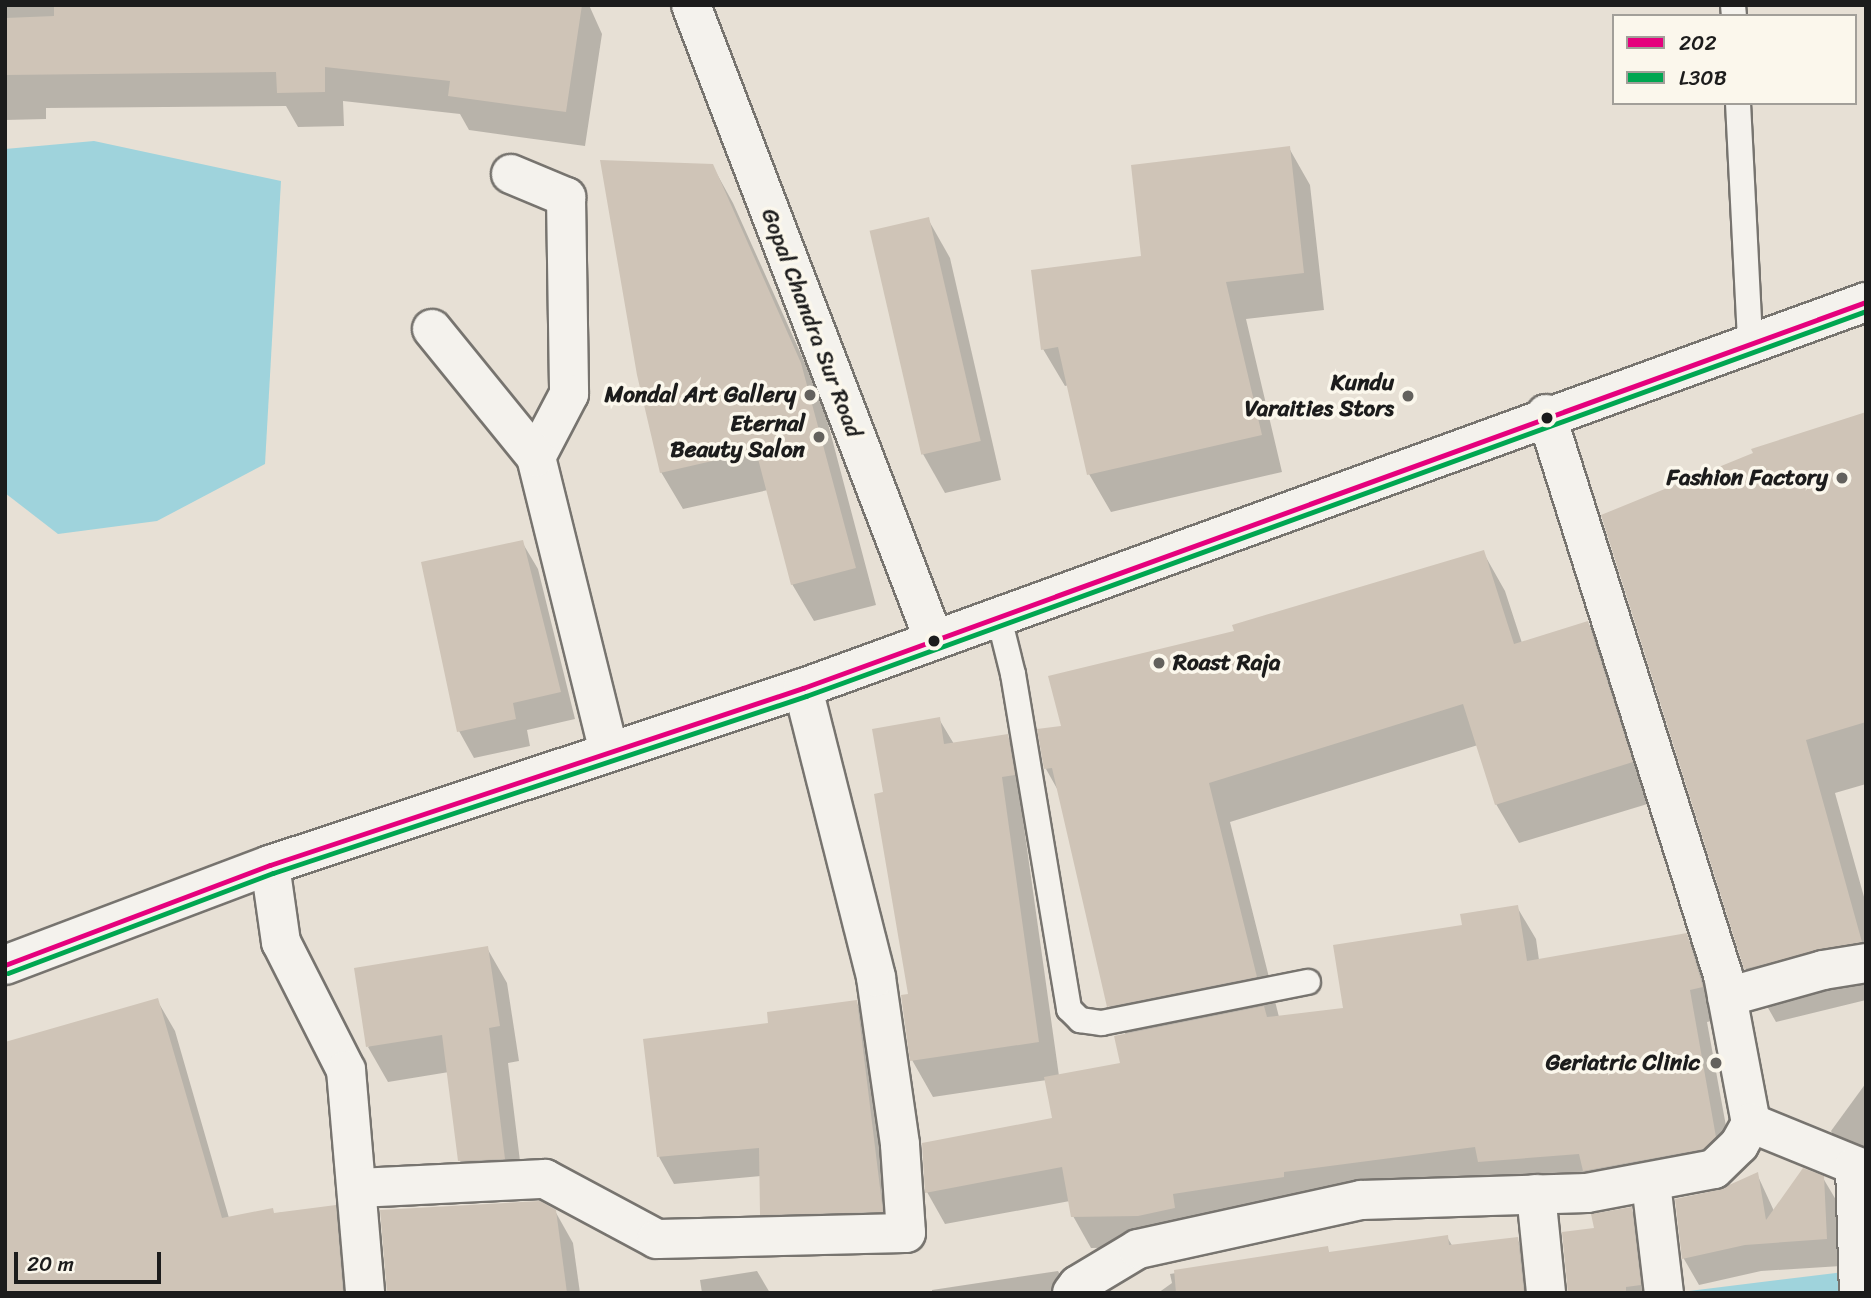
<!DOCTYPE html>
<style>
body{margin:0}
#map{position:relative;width:1871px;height:1298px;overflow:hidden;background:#e7e0d5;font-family:Sriracha,sans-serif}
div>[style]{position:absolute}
.water>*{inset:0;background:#9fd3dc}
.shadow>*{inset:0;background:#0003}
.building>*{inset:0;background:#cfc4b7;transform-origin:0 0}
.roads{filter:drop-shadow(2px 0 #77746f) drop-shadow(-2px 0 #77746f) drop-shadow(0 2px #77746f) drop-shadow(0 -2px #77746f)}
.service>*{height:24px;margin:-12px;padding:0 12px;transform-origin:12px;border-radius:12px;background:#f4f2ed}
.minor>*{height:38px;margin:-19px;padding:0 19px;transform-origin:19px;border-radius:19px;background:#f4f2ed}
.primary>*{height:38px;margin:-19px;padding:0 19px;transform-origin:19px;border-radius:19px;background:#f4f2ed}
.bus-1>*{height:5px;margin:-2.5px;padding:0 2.5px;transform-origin:2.5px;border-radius:2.5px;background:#e5007d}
.bus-2>*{height:5px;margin:-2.5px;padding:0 2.5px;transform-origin:2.5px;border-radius:2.5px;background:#00a651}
.dots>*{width:19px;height:19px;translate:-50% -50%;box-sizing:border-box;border:4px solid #fbf7ec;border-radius:50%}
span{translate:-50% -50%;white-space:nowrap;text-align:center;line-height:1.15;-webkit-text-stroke:7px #fbf7ec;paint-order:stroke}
.street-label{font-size:23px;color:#1c1c1c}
.poi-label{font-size:23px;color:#1c1c1c;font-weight:700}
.right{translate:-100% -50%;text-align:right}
.left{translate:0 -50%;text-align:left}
.frame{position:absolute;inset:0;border:7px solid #1c1c1c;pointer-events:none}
.legend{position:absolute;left:1612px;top:14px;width:245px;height:91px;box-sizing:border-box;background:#fbf7ec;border:2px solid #a29f99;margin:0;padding:9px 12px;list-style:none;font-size:21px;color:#1c1c1c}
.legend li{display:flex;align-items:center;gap:14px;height:35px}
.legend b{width:35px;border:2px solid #a29f99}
.scale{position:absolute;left:14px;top:1252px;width:147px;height:32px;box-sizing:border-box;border:4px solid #1c1c1c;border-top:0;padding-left:9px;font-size:21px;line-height:24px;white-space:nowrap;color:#1c1c1c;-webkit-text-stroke:5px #fbf7ec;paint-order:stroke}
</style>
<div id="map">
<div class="water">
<div style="clip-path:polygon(94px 141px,281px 181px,265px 464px,157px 521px,58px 534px,5px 493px,5px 149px)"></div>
<div style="clip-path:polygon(1844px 1272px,1844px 1293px,1681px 1292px)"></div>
</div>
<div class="shadow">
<div style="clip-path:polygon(5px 5px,589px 5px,602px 34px,585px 146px,469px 130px,460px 114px,343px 101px,344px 126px,298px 127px,286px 106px,46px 108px,46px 119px,5px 120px)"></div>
<div style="clip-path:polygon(1289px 148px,1310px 185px,1324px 310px,1246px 319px,1282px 472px,1111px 512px,1089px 474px,1069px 385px,1065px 386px,1043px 349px,1143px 257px)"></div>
<div style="clip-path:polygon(712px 165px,733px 203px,822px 401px,876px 605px,814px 621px,792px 584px,768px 490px,683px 509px,661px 472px)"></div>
<div style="clip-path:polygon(928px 219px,950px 258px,1001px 480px,945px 493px,923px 454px)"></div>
<div style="clip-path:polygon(1866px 414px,1866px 784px,1835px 793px,1866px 904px,1866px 1000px,1776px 1022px,1746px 969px,1603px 516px)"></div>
<div style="clip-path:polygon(522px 542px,538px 569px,575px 719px,527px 730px,530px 746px,474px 758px,459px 731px)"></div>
<div style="clip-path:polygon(1483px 552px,1505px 591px,1522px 643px,1588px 623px,1610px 662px,1654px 802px,1519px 843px,1496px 804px,1478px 745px,1230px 822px,1279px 1017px,1345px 1009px,1464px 927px,1517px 907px,1536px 939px,1539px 960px,1686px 935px,1704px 967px,1720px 1019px,1707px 1022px,1734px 1170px,1157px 1247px,1091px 1248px,1073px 1216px,1070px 1201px,945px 1224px,927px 1192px,1054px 1120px,1047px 1080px,933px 1097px,912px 1060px,910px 995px,885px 794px,939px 719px,954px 744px,1007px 736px,1028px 772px,1034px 811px,1022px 813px,1059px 1076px,1122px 1064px,1126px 1035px,1109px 1006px,1060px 794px,1046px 769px,1063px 727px,1236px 633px)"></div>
<div style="clip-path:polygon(487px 948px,507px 983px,519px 1061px,508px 1063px,524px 1194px,480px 1196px,460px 1161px,449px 1072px,388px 1082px,368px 1047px)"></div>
<div style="clip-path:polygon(157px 1000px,175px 1031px,229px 1218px,335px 1207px,353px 1238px,357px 1293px,62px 1293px)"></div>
<div style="clip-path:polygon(856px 1002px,872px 1029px,897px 1238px,778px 1241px,762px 1214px,761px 1176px,674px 1184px,659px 1157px,770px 1024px)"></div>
<div style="clip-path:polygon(1866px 1083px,1866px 1173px,1851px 1166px,1831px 1131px)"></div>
<div style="clip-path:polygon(1757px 1174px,1774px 1211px,1823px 1178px,1839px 1205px,1841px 1266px,1761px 1271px,1699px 1285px,1684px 1259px,1677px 1200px,1719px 1192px)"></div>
<div style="clip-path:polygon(1631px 1209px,1651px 1243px,1657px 1293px,1569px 1293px,1596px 1229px)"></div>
<div style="clip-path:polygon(555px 1211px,573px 1243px,580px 1293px,388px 1293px)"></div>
<div style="clip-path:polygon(1447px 1237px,1453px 1247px,1517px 1239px,1537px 1273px,1540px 1293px,1158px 1293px,1172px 1283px,1170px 1274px,1327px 1248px,1330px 1254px)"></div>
<div style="clip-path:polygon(757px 1271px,770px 1293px,702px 1293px,700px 1280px)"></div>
<div style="clip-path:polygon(1058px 1271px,1071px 1293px,932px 1293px,932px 1290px)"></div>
</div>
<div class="building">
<div style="clip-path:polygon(54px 5px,582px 5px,566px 112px,448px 96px,450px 81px,325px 67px,325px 92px,277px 93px,276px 72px,5px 75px,5px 18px,54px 16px)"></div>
<div style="clip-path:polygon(1290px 146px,1304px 273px,1226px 282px,1262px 435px,1087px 475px,1058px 347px,1041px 350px,1031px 270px,1141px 256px,1131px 165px)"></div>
<div style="clip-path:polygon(600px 160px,713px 164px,801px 363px,856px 568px,791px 585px,756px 451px,660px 473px,637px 375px)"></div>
<div style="left:929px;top:217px;width:230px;height:61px;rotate:77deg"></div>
<div style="clip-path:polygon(1866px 412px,1866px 722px,1806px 740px,1862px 942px,1744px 969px,1601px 515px,1753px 453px,1751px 449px)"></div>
<div style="clip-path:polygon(523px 540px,561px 692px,513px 703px,516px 719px,457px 732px,421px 562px)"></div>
<div style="clip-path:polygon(1484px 550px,1514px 644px,1588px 621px,1633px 762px,1495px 805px,1463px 704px,1209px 783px,1257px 977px,1107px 1007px,1052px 768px,1044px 769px,1037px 729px,1061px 726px,1048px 676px,1234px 631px,1232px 625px)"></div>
<div style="clip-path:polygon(940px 717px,944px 744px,1008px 734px,1015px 775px,1002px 777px,1039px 1042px,910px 1061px,901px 995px,908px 994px,874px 794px,883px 792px,872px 729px)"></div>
<div style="clip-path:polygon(1518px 905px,1527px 961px,1687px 933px,1703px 987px,1690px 990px,1716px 1137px,1704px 1149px,1583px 1171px,1579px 1154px,1478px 1162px,1475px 1147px,1284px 1172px,1284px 1177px,1173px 1194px,1175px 1208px,1138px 1216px,1071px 1217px,1062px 1167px,925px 1193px,922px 1143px,1052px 1118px,1044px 1077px,1120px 1063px,1114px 1036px,1264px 1006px,1267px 1017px,1343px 1008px,1333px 945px,1462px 925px,1460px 914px)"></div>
<div style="clip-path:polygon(488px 946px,500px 1026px,489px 1028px,505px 1159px,458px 1161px,442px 1035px,366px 1047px,354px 968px)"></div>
<div style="clip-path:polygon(158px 998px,222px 1218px,273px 1208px,274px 1213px,336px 1205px,343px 1293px,5px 1293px,5px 1042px)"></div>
<div style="clip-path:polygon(857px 1000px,883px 1212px,760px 1215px,759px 1148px,657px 1157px,643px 1039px,768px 1023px,767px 1012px)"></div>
<div style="clip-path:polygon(1803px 1168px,1824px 1176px,1827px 1239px,1745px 1245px,1682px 1259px,1675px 1199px,1718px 1190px,1758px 1172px,1766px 1220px)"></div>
<div style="clip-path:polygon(540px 1201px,556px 1210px,567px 1293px,387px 1293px,380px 1210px)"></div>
<div style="clip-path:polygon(1632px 1207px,1641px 1285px,1626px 1287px,1626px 1293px,1568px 1293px,1562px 1232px,1594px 1228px,1591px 1214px)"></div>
<div style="clip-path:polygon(1448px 1235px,1449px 1245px,1518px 1237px,1524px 1293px,1176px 1293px,1174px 1270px,1328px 1246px,1329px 1252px)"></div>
</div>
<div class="roads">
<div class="service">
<div style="left:1733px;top:5px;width:11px;rotate:85deg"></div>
<div style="left:1738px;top:103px;width:240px;rotate:87.1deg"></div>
<div style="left:998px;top:614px;width:62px;rotate:76deg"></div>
<div style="left:1013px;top:674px;width:340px;rotate:80.5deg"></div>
<div style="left:1069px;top:1009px;width:16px;rotate:45deg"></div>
<div style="left:1080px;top:1020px;width:22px;rotate:8deg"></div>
<div style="left:1102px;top:1023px;width:210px;rotate:-11.3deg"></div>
</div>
<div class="minor">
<div style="left:691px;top:5px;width:680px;rotate:69.06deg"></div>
<div style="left:511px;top:174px;width:60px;rotate:22.7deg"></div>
<div style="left:566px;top:197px;width:197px;rotate:89.1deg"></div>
<div style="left:569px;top:394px;width:71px;rotate:117.6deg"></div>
<div style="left:536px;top:457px;width:304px;rotate:76.1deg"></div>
<div style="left:432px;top:329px;width:165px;rotate:50.9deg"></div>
<div style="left:1546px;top:414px;width:588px;rotate:72.49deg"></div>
<div style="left:1723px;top:975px;width:151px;rotate:79.3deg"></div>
<div style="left:1751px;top:1123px;width:124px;rotate:22.2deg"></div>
<div style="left:270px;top:865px;width:78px;rotate:81.9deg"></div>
<div style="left:281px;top:942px;width:144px;rotate:63.1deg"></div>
<div style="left:346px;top:1070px;width:224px;rotate:85.1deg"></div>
<div style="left:1727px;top:997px;width:100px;rotate:-15.7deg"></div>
<div style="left:1823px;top:970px;width:44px;rotate:-9.2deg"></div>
<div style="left:1855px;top:1166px;width:127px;rotate:88.2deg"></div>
<div style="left:1651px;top:1183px;width:111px;rotate:83.3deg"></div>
<div style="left:358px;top:1188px;width:187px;rotate:-2.8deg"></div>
<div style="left:545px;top:1179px;width:127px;rotate:28.2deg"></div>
<div style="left:657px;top:1239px;width:249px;rotate:-1.4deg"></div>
<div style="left:906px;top:1233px;width:89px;rotate:-93.9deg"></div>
<div style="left:900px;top:1144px;width:169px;rotate:-98.2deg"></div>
<div style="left:876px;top:977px;width:298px;rotate:-104.2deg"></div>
<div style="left:1536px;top:1194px;width:100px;rotate:84.2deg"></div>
<div style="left:1072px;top:1293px;width:10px;rotate:-53deg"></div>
<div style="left:1078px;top:1285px;width:70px;rotate:-31deg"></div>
<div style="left:1138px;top:1249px;width:228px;rotate:-12.4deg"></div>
<div style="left:1361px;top:1200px;width:226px;rotate:-1.8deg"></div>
<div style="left:1587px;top:1193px;width:129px;rotate:-10.7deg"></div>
<div style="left:1714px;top:1169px;width:35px;rotate:-44deg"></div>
<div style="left:1739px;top:1145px;width:25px;rotate:-61deg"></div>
</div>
<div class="primary">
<div style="left:5px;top:965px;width:283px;rotate:-20.7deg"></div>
<div style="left:270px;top:865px;width:562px;rotate:-18.37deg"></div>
<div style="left:803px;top:688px;width:1131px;rotate:-19.96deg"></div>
</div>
</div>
<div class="bus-1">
<div style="left:5px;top:965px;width:283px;rotate:-20.7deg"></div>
<div style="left:270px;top:865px;width:562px;rotate:-18.37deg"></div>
<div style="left:803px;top:688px;width:1131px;rotate:-19.96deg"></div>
</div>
<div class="bus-2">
<div style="left:8px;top:973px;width:283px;rotate:-20.7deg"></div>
<div style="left:273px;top:873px;width:562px;rotate:-18.37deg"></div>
<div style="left:806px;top:696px;width:1128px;rotate:-19.96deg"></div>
</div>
<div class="dots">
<div style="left:810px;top:395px;background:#63615d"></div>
<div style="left:1408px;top:396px;background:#63615d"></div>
<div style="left:1547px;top:418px;background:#1c1c1c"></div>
<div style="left:819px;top:437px;background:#63615d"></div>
<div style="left:1842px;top:478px;background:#63615d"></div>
<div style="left:934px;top:641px;background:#1c1c1c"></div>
<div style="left:1159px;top:663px;background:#63615d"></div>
<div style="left:1716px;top:1063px;background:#63615d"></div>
</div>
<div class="street-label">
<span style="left:811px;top:323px;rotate:69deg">Gopal Chandra Sur Road</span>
</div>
<div class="poi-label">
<span class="right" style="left:1394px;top:396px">Kundu<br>Varaities Stors</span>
<span class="right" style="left:796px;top:395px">Mondal Art Gallery</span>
<span class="right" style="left:805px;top:437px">Eternal<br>Beauty Salon</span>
<span class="right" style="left:1828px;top:478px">Fashion Factory</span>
<span class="left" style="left:1173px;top:663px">Roast Raja</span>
<span class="right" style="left:1700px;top:1063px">Geriatric Clinic</span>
</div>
<div class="frame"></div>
<ul class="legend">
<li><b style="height:9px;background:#e5007d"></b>202</li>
<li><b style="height:9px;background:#00a651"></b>L30B</li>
</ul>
<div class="scale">20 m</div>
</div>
